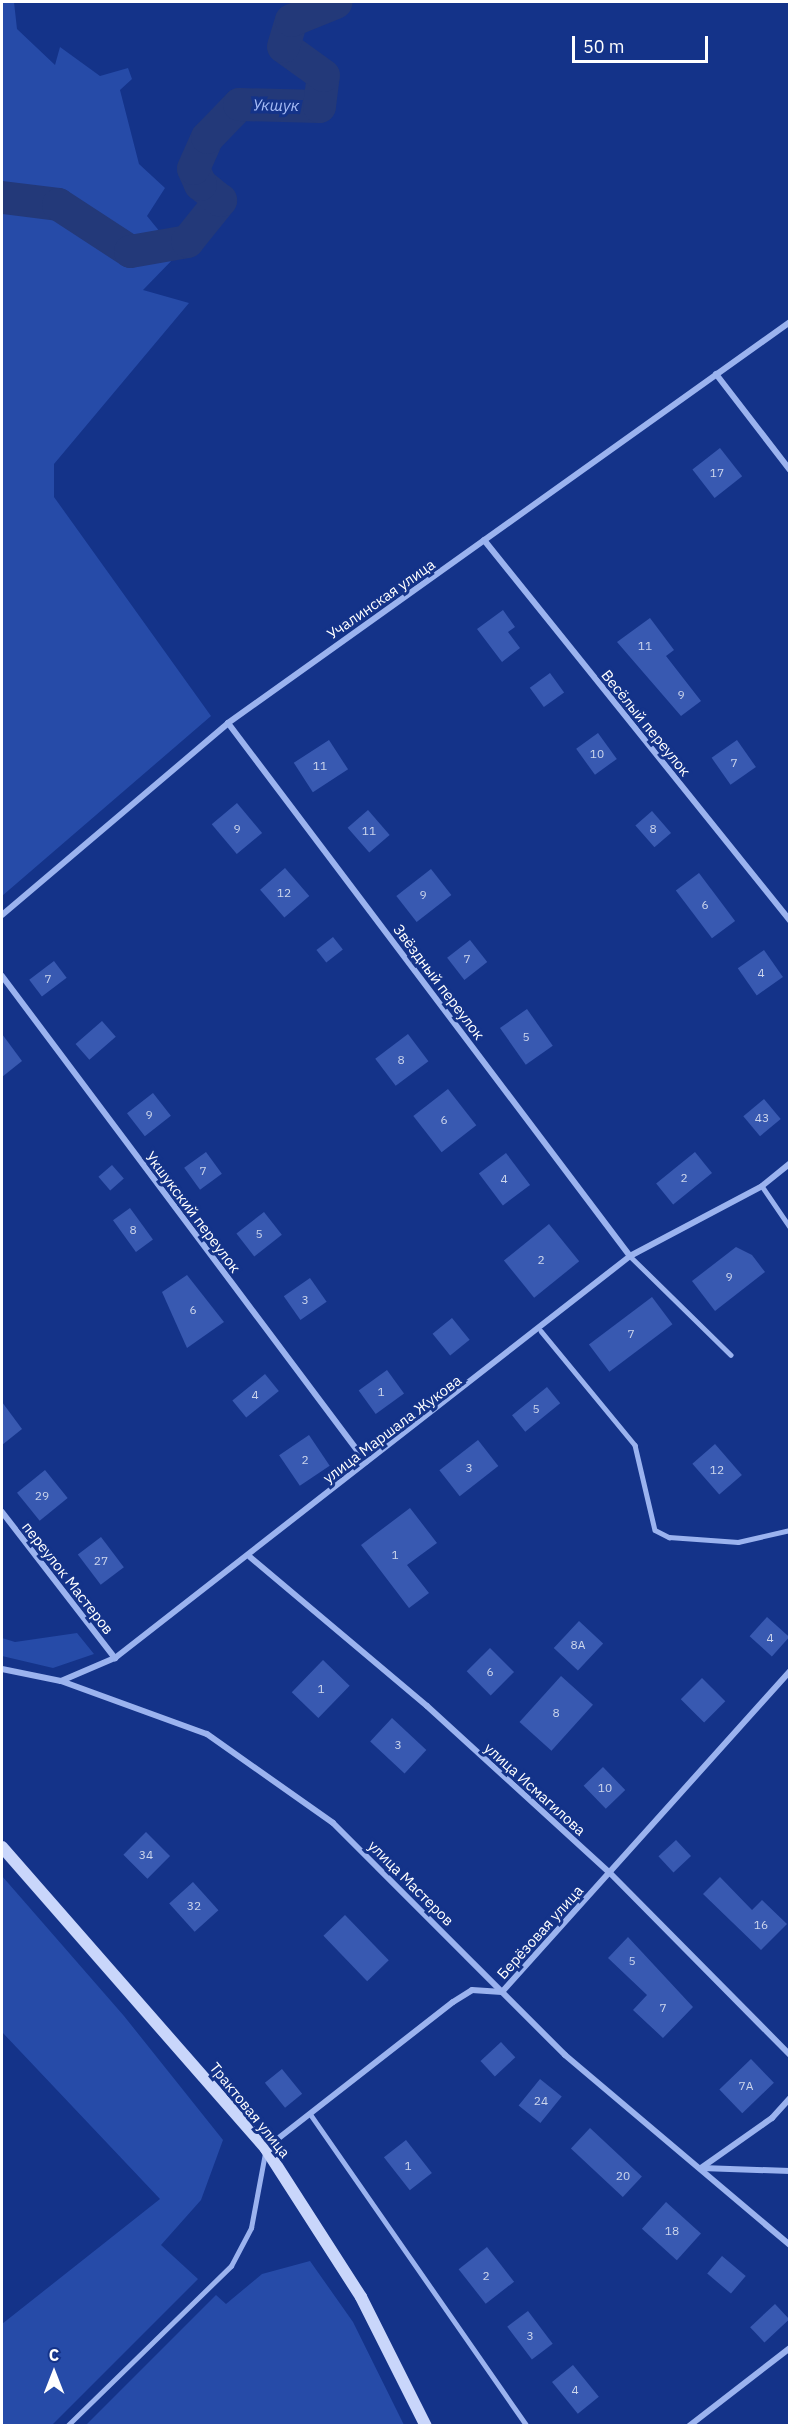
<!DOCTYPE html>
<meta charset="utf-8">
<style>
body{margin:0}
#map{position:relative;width:791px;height:2427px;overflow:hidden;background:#143389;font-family:"IBM Plex Sans",sans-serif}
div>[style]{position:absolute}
.green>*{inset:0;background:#264ba8}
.river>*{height:33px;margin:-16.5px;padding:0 16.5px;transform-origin:16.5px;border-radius:16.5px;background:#233979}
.building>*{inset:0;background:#3859b1;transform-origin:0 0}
.service>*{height:4.5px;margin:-2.25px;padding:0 2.25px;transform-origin:2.25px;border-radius:2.25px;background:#9bb3ef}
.minor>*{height:6px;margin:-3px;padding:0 3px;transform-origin:3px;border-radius:3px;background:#9bb3ef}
.secondary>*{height:12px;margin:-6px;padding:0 6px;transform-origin:6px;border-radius:6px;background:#c9d6fb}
span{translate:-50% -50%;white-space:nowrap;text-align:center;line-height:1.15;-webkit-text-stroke:6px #143389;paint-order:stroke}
.number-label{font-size:12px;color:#cdd6ec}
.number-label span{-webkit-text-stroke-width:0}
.street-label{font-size:15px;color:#fff}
.water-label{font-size:16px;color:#a7bdf7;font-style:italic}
.frame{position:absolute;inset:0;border:3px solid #fff;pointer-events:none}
.north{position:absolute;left:24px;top:2343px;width:60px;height:60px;-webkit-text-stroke:4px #143389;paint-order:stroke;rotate:0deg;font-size:16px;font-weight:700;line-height:24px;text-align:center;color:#fff}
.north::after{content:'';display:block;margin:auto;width:21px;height:27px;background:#fff;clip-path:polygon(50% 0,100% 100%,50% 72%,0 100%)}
.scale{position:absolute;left:572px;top:36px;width:136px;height:27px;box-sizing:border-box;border:3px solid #fff;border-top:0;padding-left:8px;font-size:18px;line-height:21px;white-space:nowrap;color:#fff;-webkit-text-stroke:4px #143389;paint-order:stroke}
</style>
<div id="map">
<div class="green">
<div style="clip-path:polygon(2px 2px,14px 2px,17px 29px,55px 65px,60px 47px,100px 76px,128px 68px,132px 79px,120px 90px,139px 164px,165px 188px,147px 216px,178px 254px,143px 290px,189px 303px,54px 464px,54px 497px,211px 716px,2px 896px)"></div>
<div style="clip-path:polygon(77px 1633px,94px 1654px,53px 1668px,2px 1656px,2px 1638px,15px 1642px)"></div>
<div style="clip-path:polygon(2px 1876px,124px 2016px,223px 2140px,201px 2200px,161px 2245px,198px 2279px,52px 2425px,2px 2425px,2px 2324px,160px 2199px,2px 2032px)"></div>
<div style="clip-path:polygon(310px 2261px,353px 2322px,404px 2425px,86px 2425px,216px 2295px,226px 2304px,262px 2274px)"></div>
</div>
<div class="river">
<div style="left:2px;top:197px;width:56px;rotate:7.1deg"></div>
<div style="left:58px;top:204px;width:86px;rotate:33.1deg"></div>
<div style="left:130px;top:251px;width:58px;rotate:-10deg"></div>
<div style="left:187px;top:241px;width:53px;rotate:-51.2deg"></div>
<div style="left:220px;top:200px;width:26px;rotate:-141deg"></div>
<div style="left:200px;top:184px;width:17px;rotate:-114deg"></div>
<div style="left:193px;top:168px;width:34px;rotate:-66deg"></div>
<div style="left:207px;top:137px;width:46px;rotate:-45.9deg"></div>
<div style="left:239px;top:104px;width:80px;rotate:1.4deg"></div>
<div style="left:319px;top:106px;width:31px;rotate:-83deg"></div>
<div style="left:323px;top:75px;width:49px;rotate:-144.1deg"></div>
<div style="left:283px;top:46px;width:27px;rotate:-73deg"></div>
<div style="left:291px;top:20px;width:48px;rotate:-22.2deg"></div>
</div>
<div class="building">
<div style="left:720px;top:448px;width:36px;height:35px;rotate:52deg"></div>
<div style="clip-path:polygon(503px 610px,515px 627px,508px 632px,520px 648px,502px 662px,477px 629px)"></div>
<div style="clip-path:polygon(650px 618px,674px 650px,666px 656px,701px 701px,681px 716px,617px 642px)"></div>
<div style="left:550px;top:673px;width:24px;height:25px;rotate:54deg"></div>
<div style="left:598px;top:733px;width:32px;height:27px;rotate:54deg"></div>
<div style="left:329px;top:740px;width:35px;height:42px;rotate:57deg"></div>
<div style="left:737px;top:740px;width:33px;height:31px;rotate:55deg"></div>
<div style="left:237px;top:803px;width:39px;height:33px;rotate:50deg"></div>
<div style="left:368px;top:810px;width:33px;height:27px;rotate:49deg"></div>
<div style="left:652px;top:811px;width:29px;height:22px;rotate:49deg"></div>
<div style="left:285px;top:868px;width:37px;height:33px;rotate:49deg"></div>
<div style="left:431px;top:869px;width:33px;height:44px;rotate:52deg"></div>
<div style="left:699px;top:873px;width:60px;height:29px;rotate:53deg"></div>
<div style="left:333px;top:937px;width:16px;height:21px;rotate:52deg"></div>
<div style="left:470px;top:940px;width:28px;height:29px;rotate:52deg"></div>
<div style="left:764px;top:950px;width:33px;height:32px;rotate:55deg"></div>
<div style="left:54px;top:961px;width:21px;height:31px;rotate:53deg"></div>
<div style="left:527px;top:1009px;width:45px;height:33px;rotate:55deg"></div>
<div style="left:102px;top:1021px;width:21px;height:35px;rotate:49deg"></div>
<div style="clip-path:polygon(2px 1034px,22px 1061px,2px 1077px)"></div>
<div style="left:408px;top:1034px;width:34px;height:41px;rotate:53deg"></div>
<div style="left:448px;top:1089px;width:46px;height:44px;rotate:52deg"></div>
<div style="left:153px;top:1093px;width:29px;height:33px;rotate:52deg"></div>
<div style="left:764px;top:1099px;width:26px;height:27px;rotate:50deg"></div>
<div style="left:206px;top:1152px;width:27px;height:27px;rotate:54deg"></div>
<div style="left:695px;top:1152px;width:27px;height:50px;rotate:51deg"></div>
<div style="left:506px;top:1153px;width:40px;height:34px;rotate:53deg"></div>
<div style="left:112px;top:1165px;width:18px;height:18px;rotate:49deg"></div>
<div style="left:130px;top:1208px;width:39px;height:21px;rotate:54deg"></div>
<div style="left:264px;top:1212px;width:29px;height:35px;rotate:52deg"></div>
<div style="left:549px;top:1224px;width:48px;height:58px;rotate:51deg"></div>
<div style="clip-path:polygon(736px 1247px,752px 1255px,765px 1272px,715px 1311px,692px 1281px)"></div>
<div style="clip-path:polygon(187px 1275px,224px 1322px,187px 1348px,162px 1292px)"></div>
<div style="left:310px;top:1278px;width:29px;height:32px;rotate:55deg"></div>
<div style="left:652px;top:1297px;width:34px;height:79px;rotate:53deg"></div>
<div style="left:452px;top:1318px;width:28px;height:25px;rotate:51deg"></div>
<div style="left:387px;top:1370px;width:29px;height:35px;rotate:54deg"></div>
<div style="left:265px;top:1374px;width:22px;height:42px;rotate:51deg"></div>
<div style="left:547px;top:1387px;width:21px;height:45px;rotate:51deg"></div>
<div style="clip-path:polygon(2px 1402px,22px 1429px,2px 1445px)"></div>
<div style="left:309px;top:1435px;width:37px;height:36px;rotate:56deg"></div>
<div style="left:478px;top:1440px;width:33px;height:49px;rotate:52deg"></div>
<div style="left:715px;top:1444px;width:41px;height:30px;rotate:49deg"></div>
<div style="left:45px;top:1470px;width:36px;height:36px;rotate:51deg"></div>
<div style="clip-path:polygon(410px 1508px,437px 1543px,407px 1565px,429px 1593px,409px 1608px,361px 1545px)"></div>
<div style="left:101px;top:1537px;width:38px;height:29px;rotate:53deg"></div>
<div style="left:767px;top:1617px;width:30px;height:26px;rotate:42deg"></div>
<div style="left:579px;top:1621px;width:33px;height:37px;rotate:43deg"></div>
<div style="left:490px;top:1648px;width:34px;height:33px;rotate:45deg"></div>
<div style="left:323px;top:1660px;width:37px;height:45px;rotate:44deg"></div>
<div style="left:561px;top:1676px;width:43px;height:62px;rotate:42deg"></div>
<div style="left:702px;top:1678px;width:33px;height:30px;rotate:45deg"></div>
<div style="left:392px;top:1718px;width:47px;height:32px;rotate:43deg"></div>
<div style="left:603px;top:1767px;width:32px;height:27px;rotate:46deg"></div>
<div style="left:146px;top:1832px;width:34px;height:32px;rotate:45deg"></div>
<div style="left:676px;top:1840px;width:22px;height:24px;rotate:47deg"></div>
<div style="clip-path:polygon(720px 1877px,752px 1910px,762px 1900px,787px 1924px,761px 1950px,703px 1894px)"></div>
<div style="left:193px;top:1882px;width:38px;height:32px;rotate:48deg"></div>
<div style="left:345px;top:1915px;width:63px;height:30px;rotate:46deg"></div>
<div style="clip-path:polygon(628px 1937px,693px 2007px,663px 2038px,633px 2010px,647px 1995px,608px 1958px)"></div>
<div style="left:501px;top:2042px;width:21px;height:28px;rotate:47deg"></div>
<div style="left:751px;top:2059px;width:33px;height:44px;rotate:46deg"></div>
<div style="left:282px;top:2069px;width:32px;height:22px;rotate:51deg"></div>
<div style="left:540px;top:2079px;width:28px;height:34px;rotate:39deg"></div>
<div style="left:590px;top:2128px;width:71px;height:28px;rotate:43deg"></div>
<div style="left:406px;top:2140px;width:42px;height:28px;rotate:52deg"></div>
<div style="left:666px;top:2202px;width:47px;height:36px;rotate:42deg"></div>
<div style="left:487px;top:2247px;width:44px;height:36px;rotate:52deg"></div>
<div style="left:722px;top:2256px;width:31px;height:23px;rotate:40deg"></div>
<div style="left:775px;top:2304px;width:21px;height:34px;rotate:47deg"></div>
<div style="left:528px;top:2311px;width:41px;height:26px;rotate:53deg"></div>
<div style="left:573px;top:2365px;width:41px;height:27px;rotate:51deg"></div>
</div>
<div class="service">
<div style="left:762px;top:1186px;width:50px;rotate:55.7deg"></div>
<div style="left:630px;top:1256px;width:141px;rotate:44.4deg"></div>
<div style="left:541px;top:1331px;width:148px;rotate:50.5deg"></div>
<div style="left:635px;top:1445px;width:87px;rotate:76.8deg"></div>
<div style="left:655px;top:1530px;width:16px;rotate:27deg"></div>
<div style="left:669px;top:1537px;width:69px;rotate:4.1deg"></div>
<div style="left:738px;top:1542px;width:53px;rotate:-13deg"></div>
<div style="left:311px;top:2115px;width:379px;rotate:55.2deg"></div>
<div style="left:67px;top:2426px;width:229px;rotate:-44.3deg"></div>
<div style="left:231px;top:2266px;width:43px;rotate:-62.2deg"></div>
<div style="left:251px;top:2228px;width:76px;rotate:-79.4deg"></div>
</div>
<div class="minor">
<div style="left:716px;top:374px;width:121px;rotate:52.4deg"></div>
<div style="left:484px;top:540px;width:489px;rotate:51.2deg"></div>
<div style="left:228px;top:723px;width:668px;rotate:52.98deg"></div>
<div style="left:2px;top:915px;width:297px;rotate:-40.3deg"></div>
<div style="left:228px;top:723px;width:690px;rotate:-35.51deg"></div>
<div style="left:2px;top:976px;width:607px;rotate:53.17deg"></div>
<div style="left:2px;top:1512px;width:185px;rotate:52.3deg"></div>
<div style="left:250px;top:1557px;width:231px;rotate:40.1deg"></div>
<div style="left:427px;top:1706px;width:248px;rotate:42.4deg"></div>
<div style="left:610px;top:1873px;width:256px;rotate:45.3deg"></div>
<div style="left:2px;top:1669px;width:60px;rotate:11.5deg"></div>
<div style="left:61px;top:1681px;width:59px;rotate:-23.1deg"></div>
<div style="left:115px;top:1658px;width:653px;rotate:-37.97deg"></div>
<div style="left:630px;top:1256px;width:149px;rotate:-27.9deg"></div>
<div style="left:762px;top:1186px;width:36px;rotate:-39deg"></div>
<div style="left:61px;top:1681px;width:155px;rotate:20deg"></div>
<div style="left:207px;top:1734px;width:154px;rotate:35.2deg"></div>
<div style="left:333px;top:1823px;width:328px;rotate:45deg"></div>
<div style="left:565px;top:2055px;width:294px;rotate:40.2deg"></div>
<div style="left:266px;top:2148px;width:237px;rotate:-38deg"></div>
<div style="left:453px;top:2002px;width:22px;rotate:-32deg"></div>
<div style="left:472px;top:1990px;width:30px;rotate:4deg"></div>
<div style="left:502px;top:1992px;width:431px;rotate:-48.1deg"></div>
<div style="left:701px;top:2168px;width:87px;rotate:-35.2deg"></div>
<div style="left:772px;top:2118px;width:27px;rotate:-48deg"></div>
<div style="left:702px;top:2168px;width:88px;rotate:2deg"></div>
<div style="left:689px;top:2426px;width:128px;rotate:-37.7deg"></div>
</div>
<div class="secondary">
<div style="left:2px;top:1847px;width:401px;rotate:48.8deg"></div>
<div style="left:266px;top:2149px;width:176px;rotate:57.3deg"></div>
<div style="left:361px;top:2297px;width:144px;rotate:63.3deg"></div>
</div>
<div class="number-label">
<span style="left:717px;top:473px">17</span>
<span style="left:645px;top:646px">11</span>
<span style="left:681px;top:695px">9</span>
<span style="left:597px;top:754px">10</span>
<span style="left:734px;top:763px">7</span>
<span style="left:320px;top:766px">11</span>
<span style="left:237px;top:829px">9</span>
<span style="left:653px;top:829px">8</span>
<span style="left:369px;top:831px">11</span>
<span style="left:284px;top:893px">12</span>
<span style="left:423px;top:895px">9</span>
<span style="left:705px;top:905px">6</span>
<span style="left:467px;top:959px">7</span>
<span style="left:761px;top:973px">4</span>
<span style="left:48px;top:979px">7</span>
<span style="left:526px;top:1037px">5</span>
<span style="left:401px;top:1060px">8</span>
<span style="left:149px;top:1115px">9</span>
<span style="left:762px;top:1118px">43</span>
<span style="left:444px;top:1120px">6</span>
<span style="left:203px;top:1171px">7</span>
<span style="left:684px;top:1178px">2</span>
<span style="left:504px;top:1179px">4</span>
<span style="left:133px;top:1230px">8</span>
<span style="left:259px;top:1234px">5</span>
<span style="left:541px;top:1260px">2</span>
<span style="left:729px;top:1277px">9</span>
<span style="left:305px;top:1300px">3</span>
<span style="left:193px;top:1310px">6</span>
<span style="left:631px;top:1334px">7</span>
<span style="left:381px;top:1392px">1</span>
<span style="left:255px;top:1395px">4</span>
<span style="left:536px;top:1409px">5</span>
<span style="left:305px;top:1460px">2</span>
<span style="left:469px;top:1468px">3</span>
<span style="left:717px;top:1470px">12</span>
<span style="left:42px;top:1496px">29</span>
<span style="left:395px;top:1555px">1</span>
<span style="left:101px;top:1561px">27</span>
<span style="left:770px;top:1638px">4</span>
<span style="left:578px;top:1645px">8А</span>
<span style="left:490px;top:1672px">6</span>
<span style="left:321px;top:1689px">1</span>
<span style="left:556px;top:1713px">8</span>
<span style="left:398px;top:1745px">3</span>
<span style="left:605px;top:1788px">10</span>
<span style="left:146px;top:1855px">34</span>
<span style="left:194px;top:1906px">32</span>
<span style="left:761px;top:1925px">16</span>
<span style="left:632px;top:1961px">5</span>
<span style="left:663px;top:2008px">7</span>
<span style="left:746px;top:2086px">7А</span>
<span style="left:541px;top:2101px">24</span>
<span style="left:408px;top:2166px">1</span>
<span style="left:623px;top:2176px">20</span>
<span style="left:672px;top:2231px">18</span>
<span style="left:486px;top:2276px">2</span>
<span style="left:530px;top:2336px">3</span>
<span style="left:575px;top:2390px">4</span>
</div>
<div class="street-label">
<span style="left:381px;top:599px;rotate:-35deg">Учалинская улица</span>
<span style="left:646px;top:723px;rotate:51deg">Весёлый переулок</span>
<span style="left:439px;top:982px;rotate:53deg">Звёздный переулок</span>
<span style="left:193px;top:1212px;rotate:53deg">Укшукский переулок</span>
<span style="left:392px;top:1429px;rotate:-37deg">улица Маршала Жукова</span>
<span style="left:68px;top:1578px;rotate:52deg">переулок Мастеров</span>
<span style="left:535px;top:1789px;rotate:42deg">улица Исмагилова</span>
<span style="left:411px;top:1883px;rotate:45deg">улица Мастеров</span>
<span style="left:540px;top:1932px;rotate:-48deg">Берёзовая улица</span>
<span style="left:250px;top:2110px;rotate:51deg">Трактовая улица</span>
</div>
<div class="water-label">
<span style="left:276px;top:105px;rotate:1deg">Укшук</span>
</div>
<div class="frame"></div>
<div class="north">С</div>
<div class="scale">50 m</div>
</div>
